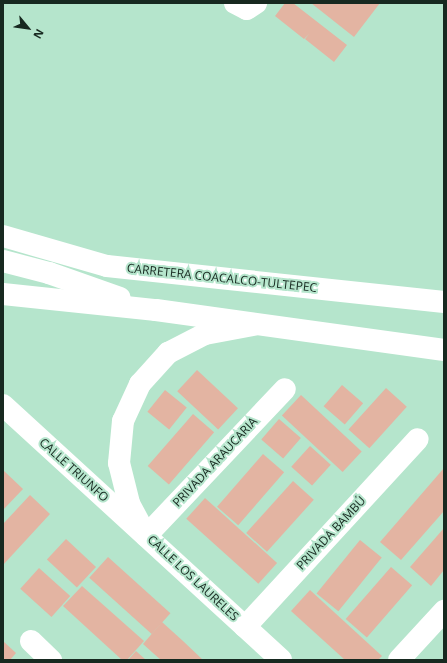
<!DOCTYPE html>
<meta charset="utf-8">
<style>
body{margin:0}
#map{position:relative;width:447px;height:663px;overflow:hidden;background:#b5e5cc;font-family:"Open Sans",sans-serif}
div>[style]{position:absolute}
.building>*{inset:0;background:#e3b4a2;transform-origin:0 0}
.minor>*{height:22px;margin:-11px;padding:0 11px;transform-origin:11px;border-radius:11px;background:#fff}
.major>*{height:22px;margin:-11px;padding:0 11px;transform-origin:11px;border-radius:11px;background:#fff}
span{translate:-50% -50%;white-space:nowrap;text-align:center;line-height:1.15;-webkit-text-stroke:4px #b5e5cc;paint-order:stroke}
.street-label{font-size:12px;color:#172920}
.frame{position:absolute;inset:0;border:4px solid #172920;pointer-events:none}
.north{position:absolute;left:8px;top:8px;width:40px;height:40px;-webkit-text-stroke:3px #b5e5cc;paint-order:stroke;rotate:119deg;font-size:11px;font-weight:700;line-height:16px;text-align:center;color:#172920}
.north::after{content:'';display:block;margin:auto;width:14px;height:18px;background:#172920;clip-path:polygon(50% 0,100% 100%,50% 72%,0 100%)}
</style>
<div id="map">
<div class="building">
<div style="clip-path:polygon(285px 3px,293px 3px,347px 45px,334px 62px,305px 39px,309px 34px,304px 39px,275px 16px)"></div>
<div style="clip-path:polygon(311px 3px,380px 3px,354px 37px)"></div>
<div style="left:197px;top:370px;width:56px;height:29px;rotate:43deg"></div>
<div style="left:342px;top:385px;width:28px;height:28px;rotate:41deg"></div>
<div style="left:386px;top:388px;width:28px;height:56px;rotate:42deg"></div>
<div style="left:165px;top:390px;width:28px;height:28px;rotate:39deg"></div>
<div style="left:301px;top:395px;width:83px;height:28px;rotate:43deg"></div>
<div style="left:193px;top:414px;width:28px;height:69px;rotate:41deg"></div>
<div style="left:279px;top:419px;width:29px;height:27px;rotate:41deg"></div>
<div style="left:310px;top:446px;width:28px;height:28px;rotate:42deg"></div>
<div style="left:263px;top:454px;width:28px;height:70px;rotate:41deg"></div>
<div style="clip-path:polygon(444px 468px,444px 511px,401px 560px,380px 542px)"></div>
<div style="clip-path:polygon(3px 470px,23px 489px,3px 510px)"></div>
<div style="left:293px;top:481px;width:28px;height:70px;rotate:42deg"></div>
<div style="clip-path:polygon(30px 495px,50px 514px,3px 565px,3px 524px)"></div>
<div style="left:205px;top:498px;width:97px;height:28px;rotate:42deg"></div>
<div style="clip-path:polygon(444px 528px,444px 570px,431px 586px,410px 567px)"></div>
<div style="left:66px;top:539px;width:41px;height:28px;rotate:43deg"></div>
<div style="left:360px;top:540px;width:28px;height:69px;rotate:39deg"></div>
<div style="left:108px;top:557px;width:84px;height:28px;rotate:42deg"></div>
<div style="left:391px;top:567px;width:28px;height:69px;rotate:41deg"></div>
<div style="left:39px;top:568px;width:42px;height:28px;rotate:42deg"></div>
<div style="clip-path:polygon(82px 586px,144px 641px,127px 660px,122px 660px,63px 606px)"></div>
<div style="clip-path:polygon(310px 590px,382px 656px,378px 660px,345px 660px,291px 611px)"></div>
<div style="clip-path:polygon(162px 622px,183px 641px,203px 660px,161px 660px,153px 653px,143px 644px)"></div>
<div style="clip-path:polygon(3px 641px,16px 653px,10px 660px,3px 660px)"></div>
<div style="clip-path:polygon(136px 651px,146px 660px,128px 660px)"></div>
</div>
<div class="minor">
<div style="left:235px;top:3px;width:13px;rotate:27deg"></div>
<div style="left:247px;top:9px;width:11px;rotate:-34deg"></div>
<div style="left:3px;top:405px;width:377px;rotate:42.5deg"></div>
<div style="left:141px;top:526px;width:26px;rotate:-118deg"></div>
<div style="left:129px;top:503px;width:41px;rotate:-104deg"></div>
<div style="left:119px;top:463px;width:42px;rotate:-84.6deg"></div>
<div style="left:123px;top:421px;width:41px;rotate:-65.3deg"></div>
<div style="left:140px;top:384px;width:42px;rotate:-47.9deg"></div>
<div style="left:168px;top:353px;width:42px;rotate:-27.2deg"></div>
<div style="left:205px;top:334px;width:49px;rotate:-10.6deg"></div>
<div style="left:146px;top:536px;width:202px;rotate:-46.6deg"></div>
<div style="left:245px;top:627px;width:255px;rotate:-47.4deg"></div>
<div style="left:31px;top:641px;width:28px;rotate:44deg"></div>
<div style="left:399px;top:660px;width:67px;rotate:-47.4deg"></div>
</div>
<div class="major">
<div style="left:3px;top:236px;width:108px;rotate:16.1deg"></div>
<div style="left:107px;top:266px;width:339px;rotate:6.1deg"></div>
<div style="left:3px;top:261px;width:48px;rotate:14.6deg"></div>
<div style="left:49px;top:273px;width:75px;rotate:19.4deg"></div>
<div style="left:3px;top:294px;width:154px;rotate:6deg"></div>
<div style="left:156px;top:310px;width:291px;rotate:7.9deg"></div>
</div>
<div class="street-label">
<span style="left:222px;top:278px;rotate:6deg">CARRETERA COACALCO-TULTEPEC</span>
<span style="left:215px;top:462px;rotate:-47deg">PRIVADA ARAUCARIA</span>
<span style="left:74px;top:470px;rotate:42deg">CALLE TRIUNFO</span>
<span style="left:331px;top:533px;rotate:-47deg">PRIVADA BAMBÚ</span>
<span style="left:193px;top:578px;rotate:43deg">CALLE LOS LAURELES</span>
</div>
<div class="frame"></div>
<div class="north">N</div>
</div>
